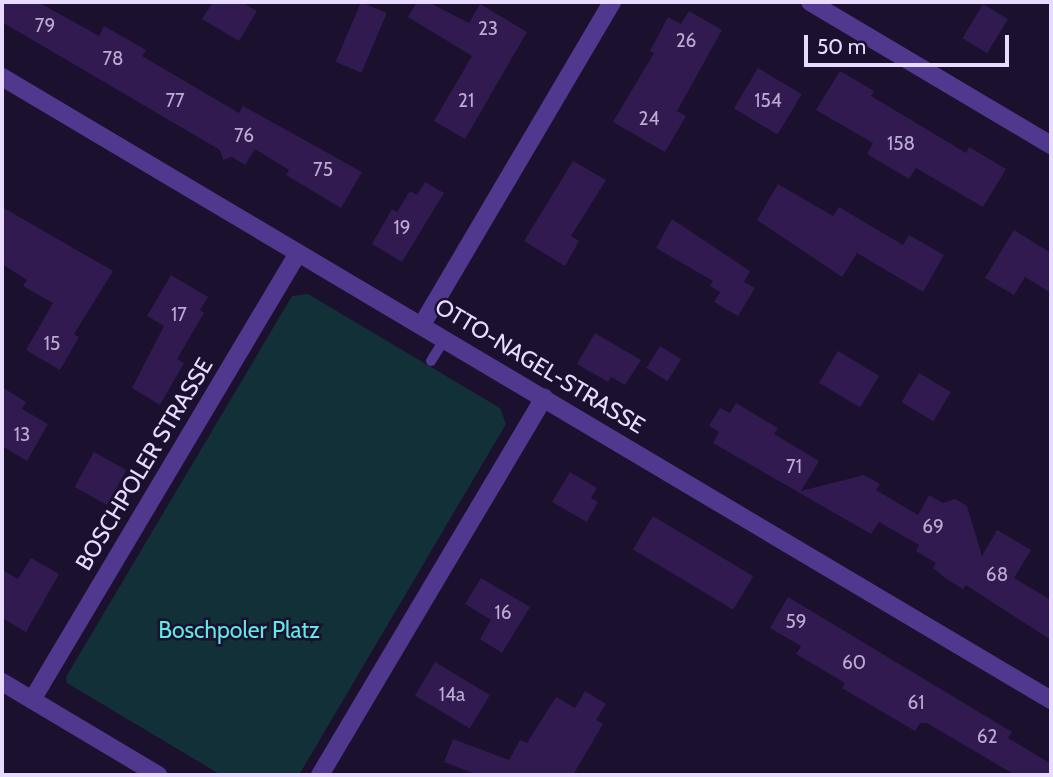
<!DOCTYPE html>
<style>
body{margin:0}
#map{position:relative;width:1053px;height:777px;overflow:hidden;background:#1b102d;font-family:Cabin,sans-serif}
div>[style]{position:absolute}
.green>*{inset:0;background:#123037}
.building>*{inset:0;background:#311a4f;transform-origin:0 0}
.lane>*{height:10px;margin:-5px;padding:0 5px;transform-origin:5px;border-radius:5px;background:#4f388e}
.street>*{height:18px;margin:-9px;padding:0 9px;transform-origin:9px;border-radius:9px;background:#4f388e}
span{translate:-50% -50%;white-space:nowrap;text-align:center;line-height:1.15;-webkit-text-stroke:5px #1b102d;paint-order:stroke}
.number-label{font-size:19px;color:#baabd3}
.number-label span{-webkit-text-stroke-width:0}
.street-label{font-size:23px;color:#e8dbff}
.park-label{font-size:23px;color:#5fe8e5}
.frame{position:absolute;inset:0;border:4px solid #e8dbff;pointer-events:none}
.scale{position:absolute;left:804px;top:35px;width:205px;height:32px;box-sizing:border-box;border:4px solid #e8dbff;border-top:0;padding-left:9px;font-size:21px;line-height:24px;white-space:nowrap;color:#e8dbff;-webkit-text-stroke:5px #1b102d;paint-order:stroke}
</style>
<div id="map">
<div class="green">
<div style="clip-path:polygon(308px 294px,500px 408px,506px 424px,299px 775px,221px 775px,67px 683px,66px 677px,292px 296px)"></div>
</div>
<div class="building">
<div style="clip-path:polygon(2px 2px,38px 2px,99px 36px,104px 26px,146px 50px,142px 56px,239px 113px,243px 106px,362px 172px,341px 208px,286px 175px,289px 170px,255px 149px,245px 165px,232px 157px,223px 160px,220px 150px,2px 22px)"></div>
<div style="clip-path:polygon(213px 2px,241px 2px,257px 11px,239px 41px,202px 19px)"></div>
<div style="left:361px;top:2px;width:28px;height:65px;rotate:23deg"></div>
<div style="clip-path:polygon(417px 2px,428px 2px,469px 23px,480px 4px,527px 32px,465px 139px,434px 121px,472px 56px,408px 17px)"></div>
<div style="left:983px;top:4px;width:29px;height:40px;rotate:31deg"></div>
<div style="clip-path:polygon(689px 11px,722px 30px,677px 111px,686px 116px,665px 152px,613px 122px,654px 53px,650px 51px,668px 17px,681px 24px)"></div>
<div style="left:758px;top:68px;width:51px;height:47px;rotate:31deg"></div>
<div style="clip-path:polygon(840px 71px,874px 91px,871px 96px,966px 153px,969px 147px,1006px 169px,983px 207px,916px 168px,909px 179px,867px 154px,873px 143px,816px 110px)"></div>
<div style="clip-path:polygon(573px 161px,606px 180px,571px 236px,579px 241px,565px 266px,524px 241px)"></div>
<div style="clip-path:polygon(425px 182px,444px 193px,402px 262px,372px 244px,392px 209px,397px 212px,410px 191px,417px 195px)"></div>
<div style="clip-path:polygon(778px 184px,833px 216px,839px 207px,903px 245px,909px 235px,944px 255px,923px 292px,857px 253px,842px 277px,757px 220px)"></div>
<div style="clip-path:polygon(2px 207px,113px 271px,74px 334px,79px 337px,60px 370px,26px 350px,53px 303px,23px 286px,27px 280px,2px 264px)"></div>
<div style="clip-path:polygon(672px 219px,750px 271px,744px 282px,755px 288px,738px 316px,714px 302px,720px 292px,710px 286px,713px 281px,656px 248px)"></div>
<div style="clip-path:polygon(1014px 230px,1051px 253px,1051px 293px,1025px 277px,1014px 295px,985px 278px)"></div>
<div style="clip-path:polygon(171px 275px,208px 297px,200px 310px,204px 313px,177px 359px,184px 363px,160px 405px,132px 388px,164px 326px,147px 316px)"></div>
<div style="clip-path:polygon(595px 333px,641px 360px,625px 385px,611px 377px,608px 382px,577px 364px)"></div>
<div style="left:660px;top:346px;width:25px;height:26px;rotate:32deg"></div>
<div style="left:838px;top:351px;width:48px;height:37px;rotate:31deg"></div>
<div style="left:919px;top:373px;width:37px;height:34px;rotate:31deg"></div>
<div style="clip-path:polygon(2px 387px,26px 402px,22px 409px,48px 424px,27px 461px,2px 446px)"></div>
<div style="clip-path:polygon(736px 403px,778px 428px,774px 434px,819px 461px,801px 491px,864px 475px,880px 484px,876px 490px,918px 515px,929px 495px,943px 503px,955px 499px,967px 506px,982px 556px,997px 530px,1031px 550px,1014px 578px,1051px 600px,1051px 640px,966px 585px,963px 589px,945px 578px,933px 568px,936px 563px,916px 551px,919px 545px,879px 522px,871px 534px,713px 443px,719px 432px,709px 426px,720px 408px,730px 413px)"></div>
<div style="left:94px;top:452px;width:37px;height:40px;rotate:29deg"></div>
<div style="clip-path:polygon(570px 472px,597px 488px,591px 498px,598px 502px,587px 522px,552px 502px)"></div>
<div style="left:653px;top:516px;width:117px;height:39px;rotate:31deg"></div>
<div style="clip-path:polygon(31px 558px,59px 574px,26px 632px,2px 618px,2px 570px,18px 579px)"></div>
<div style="clip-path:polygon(481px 578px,530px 607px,502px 653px,480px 639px,491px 620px,465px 604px)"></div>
<div style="clip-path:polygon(788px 597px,1012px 732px,1008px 738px,1051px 764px,1051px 775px,1015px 775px,927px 723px,920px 723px,915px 731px,842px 688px,845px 683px,796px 654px,801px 646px,770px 628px)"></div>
<div style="left:435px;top:662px;width:64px;height:39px;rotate:31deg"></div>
<div style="clip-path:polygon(585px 691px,606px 704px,596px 720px,603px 724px,573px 775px,478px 775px,444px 762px,453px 739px,509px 760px,520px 740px,527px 743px,556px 697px,575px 708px)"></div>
</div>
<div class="lane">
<div style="left:431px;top:361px;width:28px;rotate:-58deg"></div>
</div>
<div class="street">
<div style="left:810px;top:2px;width:280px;rotate:30.7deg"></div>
<div style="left:2px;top:77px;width:1220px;rotate:30.71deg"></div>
<div style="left:423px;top:323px;width:373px;rotate:-59.5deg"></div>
<div style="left:2px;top:682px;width:182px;rotate:30.8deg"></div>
<div style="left:32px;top:700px;width:520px;rotate:-59.24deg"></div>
<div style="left:320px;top:775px;width:439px;rotate:-59.3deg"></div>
</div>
<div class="number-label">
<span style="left:45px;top:26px">79</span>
<span style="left:488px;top:29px">23</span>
<span style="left:686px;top:41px">26</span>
<span style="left:113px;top:59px">78</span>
<span style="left:175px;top:101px">77</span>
<span style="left:466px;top:101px">21</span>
<span style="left:768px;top:101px">154</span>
<span style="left:649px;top:119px">24</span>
<span style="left:244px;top:136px">76</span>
<span style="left:901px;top:144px">158</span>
<span style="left:323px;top:170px">75</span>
<span style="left:402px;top:228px">19</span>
<span style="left:179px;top:315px">17</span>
<span style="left:52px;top:344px">15</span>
<span style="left:22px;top:435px">13</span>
<span style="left:794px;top:467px">71</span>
<span style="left:933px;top:527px">69</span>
<span style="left:997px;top:575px">68</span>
<span style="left:503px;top:613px">16</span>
<span style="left:796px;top:622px">59</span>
<span style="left:854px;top:663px">60</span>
<span style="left:452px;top:695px">14a</span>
<span style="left:916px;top:703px">61</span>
<span style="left:987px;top:737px">62</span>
</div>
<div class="street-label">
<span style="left:540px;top:366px;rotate:31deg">OTTO-NAGEL-STRASSE</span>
<span style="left:144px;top:464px;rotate:-59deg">BOSCHPOLER STRASSE</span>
</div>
<div class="park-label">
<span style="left:239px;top:630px">Boschpoler Platz</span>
</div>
<div class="frame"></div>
<div class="scale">50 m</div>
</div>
